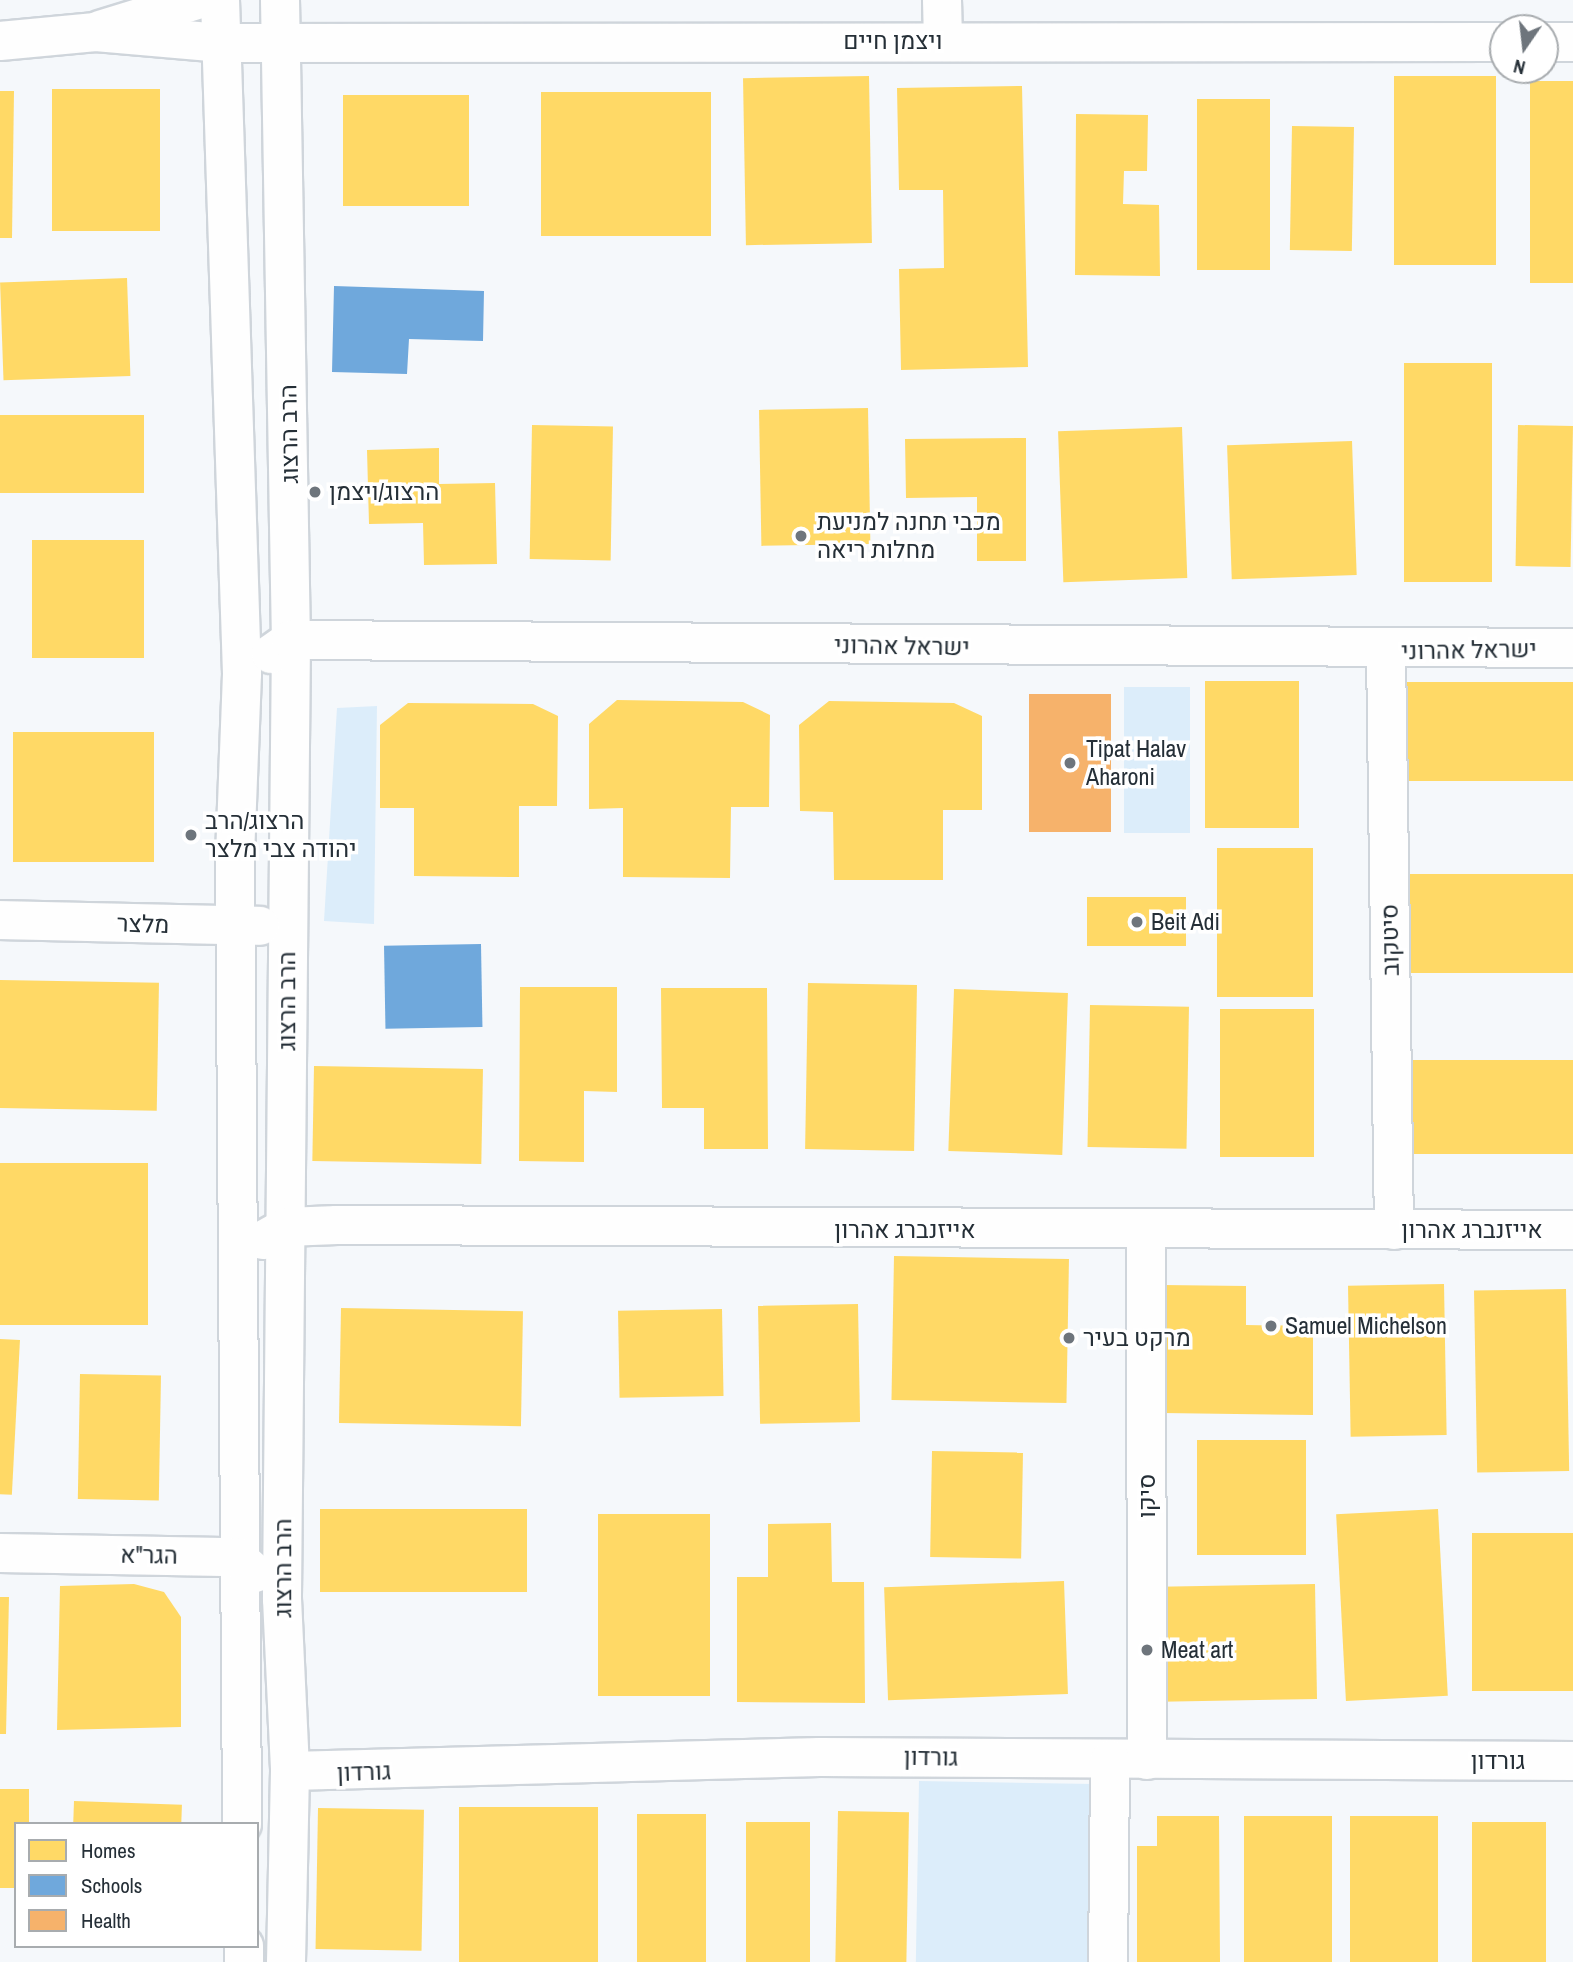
<!DOCTYPE html>
<meta charset="utf-8">
<style>
body{margin:0}
#map{position:relative;width:1573px;height:1962px;overflow:hidden;background:#f5f8fb;font-family:"Archivo Narrow",Heebo,sans-serif}
div>[style]{position:absolute}
.green>*{inset:0;background:#dcedfa;transform-origin:0 0}
.homes>*{inset:0;background:#ffd966;transform-origin:0 0}
.schools>*{inset:0;background:#6fa8dc;transform-origin:0 0}
.health>*{inset:0;background:#f6b26b;transform-origin:0 0}
.roads{filter:drop-shadow(2px 0 #cfd5db) drop-shadow(-2px 0 #cfd5db) drop-shadow(0 2px #cfd5db) drop-shadow(0 -2px #cfd5db)}
.minor>*{height:38px;margin:-19px;padding:0 19px;transform-origin:19px;border-radius:19px;background:#fefefe}
.dots>*{width:19px;height:19px;translate:-50% -50%;box-sizing:border-box;border:4px solid #fff;border-radius:50%}
span{translate:-50% -50%;white-space:nowrap;text-align:center;line-height:1.15;-webkit-text-stroke:7px #fff;paint-order:stroke}
.street-label{font-size:24px;color:#252f37}
.poi-label{font-size:24px;color:#252f37}
.left{translate:0 -50%;text-align:left}
.legend{position:absolute;left:14px;top:1822px;width:245px;height:126px;box-sizing:border-box;background:#fff;border:2px solid #a8acaf;margin:0;padding:9px 12px;list-style:none;font-size:21px;color:#252f37}
.legend li{display:flex;align-items:center;gap:14px;height:35px}
.legend b{width:35px;border:2px solid #a8acaf}
.north{position:absolute;left:1489px;top:14px;width:70px;height:70px;box-sizing:border-box;background:#fff;border:2px solid #a8acaf;border-radius:50%;rotate:194deg;font-size:19px;font-weight:700;line-height:28px;text-align:center;color:#252f37}
.north::after{content:'';display:block;margin:auto;width:24px;height:32px;background:#6e757c;clip-path:polygon(50% 0,100% 100%,50% 72%,0 100%)}
</style>
<div id="map">
<div class="green">
<div style="left:1124px;top:687px;width:66px;height:146px"></div>
<div style="clip-path:polygon(377px 706px,374px 924px,324px 921px,337px 708px)"></div>
<div style="left:919px;top:1781px;width:175px;height:181px;rotate:1deg"></div>
</div>
<div class="homes">
<div style="left:869px;top:76px;width:167px;height:126px;rotate:89deg"></div>
<div style="left:1394px;top:76px;width:102px;height:189px"></div>
<div style="left:1530px;top:81px;width:43px;height:202px"></div>
<div style="clip-path:polygon(1022px 86px,1028px 367px,901px 370px,899px 269px,944px 268px,943px 190px,899px 190px,897px 88px)"></div>
<div style="left:160px;top:89px;width:142px;height:108px;rotate:90deg"></div>
<div style="clip-path:polygon(0 91px,14px 91px,12px 238px,0 238px)"></div>
<div style="left:541px;top:92px;width:170px;height:144px"></div>
<div style="left:343px;top:95px;width:126px;height:111px"></div>
<div style="left:1197px;top:99px;width:73px;height:171px"></div>
<div style="clip-path:polygon(1076px 114px,1148px 115px,1147px 171px,1124px 171px,1123px 204px,1159px 205px,1160px 276px,1075px 275px)"></div>
<div style="left:1292px;top:126px;width:62px;height:124px;rotate:1deg"></div>
<div style="left:127px;top:278px;width:98px;height:127px;rotate:88deg"></div>
<div style="left:1404px;top:363px;width:88px;height:219px"></div>
<div style="left:868px;top:408px;width:136px;height:109px;rotate:89deg"></div>
<div style="left:144px;top:415px;width:78px;height:144px;rotate:90deg"></div>
<div style="left:532px;top:425px;width:81px;height:134px;rotate:1deg"></div>
<div style="left:1518px;top:425px;width:55px;height:141px;rotate:1deg"></div>
<div style="left:1182px;top:427px;width:151px;height:124px;rotate:88deg"></div>
<div style="clip-path:polygon(1026px 438px,1026px 561px,977px 561px,977px 497px,906px 498px,905px 439px)"></div>
<div style="left:1352px;top:441px;width:134px;height:125px;rotate:88deg"></div>
<div style="clip-path:polygon(439px 448px,439px 484px,495px 483px,497px 564px,424px 565px,423px 523px,369px 524px,367px 450px)"></div>
<div style="left:144px;top:540px;width:118px;height:112px;rotate:90deg"></div>
<div style="left:1205px;top:681px;width:94px;height:147px"></div>
<div style="left:1573px;top:682px;width:99px;height:172px;rotate:90deg"></div>
<div style="clip-path:polygon(617px 700px,743px 702px,770px 715px,769px 807px,731px 807px,730px 878px,623px 877px,623px 808px,589px 809px,589px 724px)"></div>
<div style="clip-path:polygon(829px 701px,954px 703px,982px 716px,982px 810px,943px 810px,943px 880px,834px 880px,833px 812px,800px 811px,799px 725px)"></div>
<div style="clip-path:polygon(408px 703px,533px 704px,558px 716px,557px 806px,519px 806px,519px 877px,414px 876px,414px 808px,380px 808px,380px 725px)"></div>
<div style="left:13px;top:732px;width:141px;height:130px"></div>
<div style="left:1313px;top:848px;width:149px;height:96px;rotate:90deg"></div>
<div style="left:1573px;top:874px;width:99px;height:169px;rotate:90deg"></div>
<div style="left:1186px;top:897px;width:49px;height:99px;rotate:90deg"></div>
<div style="left:0;top:980px;width:159px;height:128px;rotate:1deg"></div>
<div style="left:808px;top:983px;width:109px;height:166px;rotate:1deg"></div>
<div style="clip-path:polygon(520px 987px,617px 987px,617px 1092px,584px 1091px,584px 1162px,519px 1161px)"></div>
<div style="clip-path:polygon(661px 988px,767px 988px,768px 1149px,704px 1149px,704px 1108px,662px 1108px)"></div>
<div style="left:954px;top:989px;width:114px;height:162px;rotate:2deg"></div>
<div style="left:1090px;top:1005px;width:99px;height:142px;rotate:1deg"></div>
<div style="left:1220px;top:1009px;width:94px;height:148px"></div>
<div style="left:1573px;top:1060px;width:94px;height:169px;rotate:90deg"></div>
<div style="left:314px;top:1066px;width:169px;height:95px;rotate:1deg"></div>
<div style="left:0;top:1163px;width:148px;height:162px"></div>
<div style="left:894px;top:1256px;width:175px;height:144px;rotate:1deg"></div>
<div style="left:1444px;top:1284px;width:151px;height:96px;rotate:89deg"></div>
<div style="clip-path:polygon(1163px 1285px,1246px 1286px,1246px 1325px,1313px 1326px,1313px 1415px,1163px 1413px)"></div>
<div style="left:1566px;top:1289px;width:182px;height:92px;rotate:89deg"></div>
<div style="left:858px;top:1304px;width:118px;height:100px;rotate:89deg"></div>
<div style="left:341px;top:1308px;width:182px;height:115px;rotate:1deg"></div>
<div style="left:722px;top:1309px;width:87px;height:104px;rotate:89deg"></div>
<div style="left:0;top:1339px;width:20px;height:155px;rotate:3deg"></div>
<div style="left:80px;top:1374px;width:81px;height:125px;rotate:1deg"></div>
<div style="left:1306px;top:1440px;width:115px;height:109px;rotate:90deg"></div>
<div style="left:932px;top:1451px;width:91px;height:106px;rotate:1deg"></div>
<div style="left:320px;top:1509px;width:207px;height:83px"></div>
<div style="left:1438px;top:1509px;width:187px;height:102px;rotate:87deg"></div>
<div style="left:598px;top:1514px;width:112px;height:182px"></div>
<div style="clip-path:polygon(831px 1523px,832px 1582px,864px 1582px,865px 1703px,737px 1702px,737px 1577px,768px 1577px,768px 1524px)"></div>
<div style="left:1573px;top:1533px;width:158px;height:101px;rotate:90deg"></div>
<div style="left:1064px;top:1581px;width:113px;height:180px;rotate:88deg"></div>
<div style="clip-path:polygon(134px 1584px,164px 1592px,181px 1617px,181px 1727px,57px 1730px,60px 1586px)"></div>
<div style="left:1315px;top:1584px;width:115px;height:156px;rotate:89deg"></div>
<div style="clip-path:polygon(0 1597px,9px 1597px,6px 1734px,0 1734px)"></div>
<div style="clip-path:polygon(0 1789px,29px 1789px,29px 1824px,16px 1824px,16px 1888px,0 1888px)"></div>
<div style="left:74px;top:1801px;width:108px;height:23px;rotate:2deg"></div>
<div style="left:459px;top:1807px;width:139px;height:155px"></div>
<div style="left:318px;top:1808px;width:106px;height:141px;rotate:1deg"></div>
<div style="left:838px;top:1811px;width:71px;height:151px;rotate:1deg"></div>
<div style="left:637px;top:1814px;width:69px;height:148px"></div>
<div style="clip-path:polygon(1157px 1816px,1219px 1816px,1220px 1962px,1137px 1962px,1137px 1846px,1157px 1846px)"></div>
<div style="left:1244px;top:1816px;width:88px;height:146px"></div>
<div style="left:1438px;top:1816px;width:146px;height:88px;rotate:90deg"></div>
<div style="left:746px;top:1822px;width:64px;height:140px"></div>
<div style="left:1472px;top:1822px;width:74px;height:140px"></div>
</div>
<div class="schools">
<div style="clip-path:polygon(334px 286px,484px 291px,483px 341px,409px 339px,407px 374px,332px 372px)"></div>
<div style="left:481px;top:944px;width:83px;height:97px;rotate:89deg"></div>
</div>
<div class="health">
<div style="left:1029px;top:694px;width:82px;height:138px"></div>
</div>
<div class="roads">
<div class="minor">
<div style="left:220px;top:0;width:674px;rotate:88.13deg"></div>
<div style="left:242px;top:674px;width:185px;rotate:92.2deg"></div>
<div style="left:235px;top:859px;width:965px;rotate:89.58deg"></div>
<div style="left:280px;top:0;width:640px;rotate:89.02deg"></div>
<div style="left:291px;top:640px;width:959px;rotate:90.54deg"></div>
<div style="left:282px;top:1599px;width:172px;rotate:87.3deg"></div>
<div style="left:290px;top:1771px;width:191px;rotate:91.2deg"></div>
<div style="left:942px;top:0;width:41px;rotate:88.6deg"></div>
<div style="left:100px;top:30px;width:102px;rotate:-17.2deg"></div>
<div style="left:0;top:41px;width:96px;rotate:-5.4deg"></div>
<div style="left:96px;top:32px;width:127px;rotate:5deg"></div>
<div style="left:223px;top:43px;width:1280px;rotate:-0.04deg"></div>
<div style="left:1545px;top:42px;width:28px"></div>
<div style="left:1386px;top:651px;width:579px;rotate:89.21deg"></div>
<div style="left:271px;top:654px;width:24px;rotate:-35deg"></div>
<div style="left:291px;top:640px;width:1282px;rotate:0.36deg"></div>
<div style="left:0;top:920px;width:260px;rotate:1.3deg"></div>
<div style="left:1146px;top:1232px;width:528px;rotate:89.89deg"></div>
<div style="left:263px;top:1240px;width:26px;rotate:-29deg"></div>
<div style="left:286px;top:1227px;width:51px;rotate:-2.2deg"></div>
<div style="left:337px;top:1225px;width:1236px;rotate:0.23deg"></div>
<div style="left:0;top:1553px;width:237px;rotate:1deg"></div>
<div style="left:237px;top:1557px;width:24px;rotate:42deg"></div>
<div style="left:290px;top:1771px;width:530px;rotate:-1.51deg"></div>
<div style="left:820px;top:1757px;width:753px;rotate:0.3deg"></div>
<div style="left:244px;top:1946px;width:16px;rotate:90deg"></div>
<div style="left:1108px;top:1962px;width:202px;rotate:-89.4deg"></div>
</div>
</div>
<div class="dots">
<div style="left:315px;top:492px;background:#6e757c"></div>
<div style="left:801px;top:536px;background:#6e757c"></div>
<div style="left:1070px;top:763px;background:#6e757c"></div>
<div style="left:191px;top:835px;background:#6e757c"></div>
<div style="left:1137px;top:922px;background:#6e757c"></div>
<div style="left:1271px;top:1326px;background:#6e757c"></div>
<div style="left:1069px;top:1338px;background:#6e757c"></div>
<div style="left:1147px;top:1650px;background:#6e757c"></div>
</div>
<div class="street-label">
<span style="left:893px;top:41px">ויצמן חיים</span>
<span style="left:289px;top:434px;rotate:-91deg">הרב הרצוג</span>
<span style="left:902px;top:646px;rotate:1deg">ישראל אהרוני</span>
<span style="left:1469px;top:650px;rotate:-1deg">ישראל אהרוני</span>
<span style="left:143px;top:924px;rotate:2deg">מלצר</span>
<span style="left:1390px;top:940px;rotate:-91deg">סיטקוב</span>
<span style="left:287px;top:1001px;rotate:-90deg">הרב הרצוג</span>
<span style="left:905px;top:1230px">אייזנברג אהרון</span>
<span style="left:1472px;top:1230px">אייזנברג אהרון</span>
<span style="left:1147px;top:1496px;rotate:-90deg">סיקו</span>
<span style="left:149px;top:1555px;rotate:1deg">הגר"א</span>
<span style="left:283px;top:1568px;rotate:-90deg">הרב הרצוג</span>
<span style="left:931px;top:1757px;rotate:1deg">גורדון</span>
<span style="left:1498px;top:1761px">גורדון</span>
<span style="left:364px;top:1772px;rotate:-2deg">גורדון</span>
</div>
<div class="poi-label">
<span class="left" style="left:329px;top:492px">הרצוג/ויצמן</span>
<span class="left" style="left:817px;top:536px">מכבי תחנה למניעת<br>מחלות ריאה</span>
<span class="left" style="left:1086px;top:763px">Tipat Halav<br>Aharoni</span>
<span class="left" style="left:205px;top:835px">הרצוג/הרב<br>יהודה צבי מלצר</span>
<span class="left" style="left:1151px;top:922px">Beit Adi</span>
<span class="left" style="left:1285px;top:1326px">Samuel Michelson</span>
<span class="left" style="left:1083px;top:1338px">מרקט בעיר</span>
<span class="left" style="left:1161px;top:1650px">Meat art</span>
</div>
<ul class="legend">
<li><b style="height:19px;background:#ffd966"></b>Homes</li>
<li><b style="height:19px;background:#6fa8dc"></b>Schools</li>
<li><b style="height:19px;background:#f6b26b"></b>Health</li>
</ul>
<div class="north">N</div>
</div>
